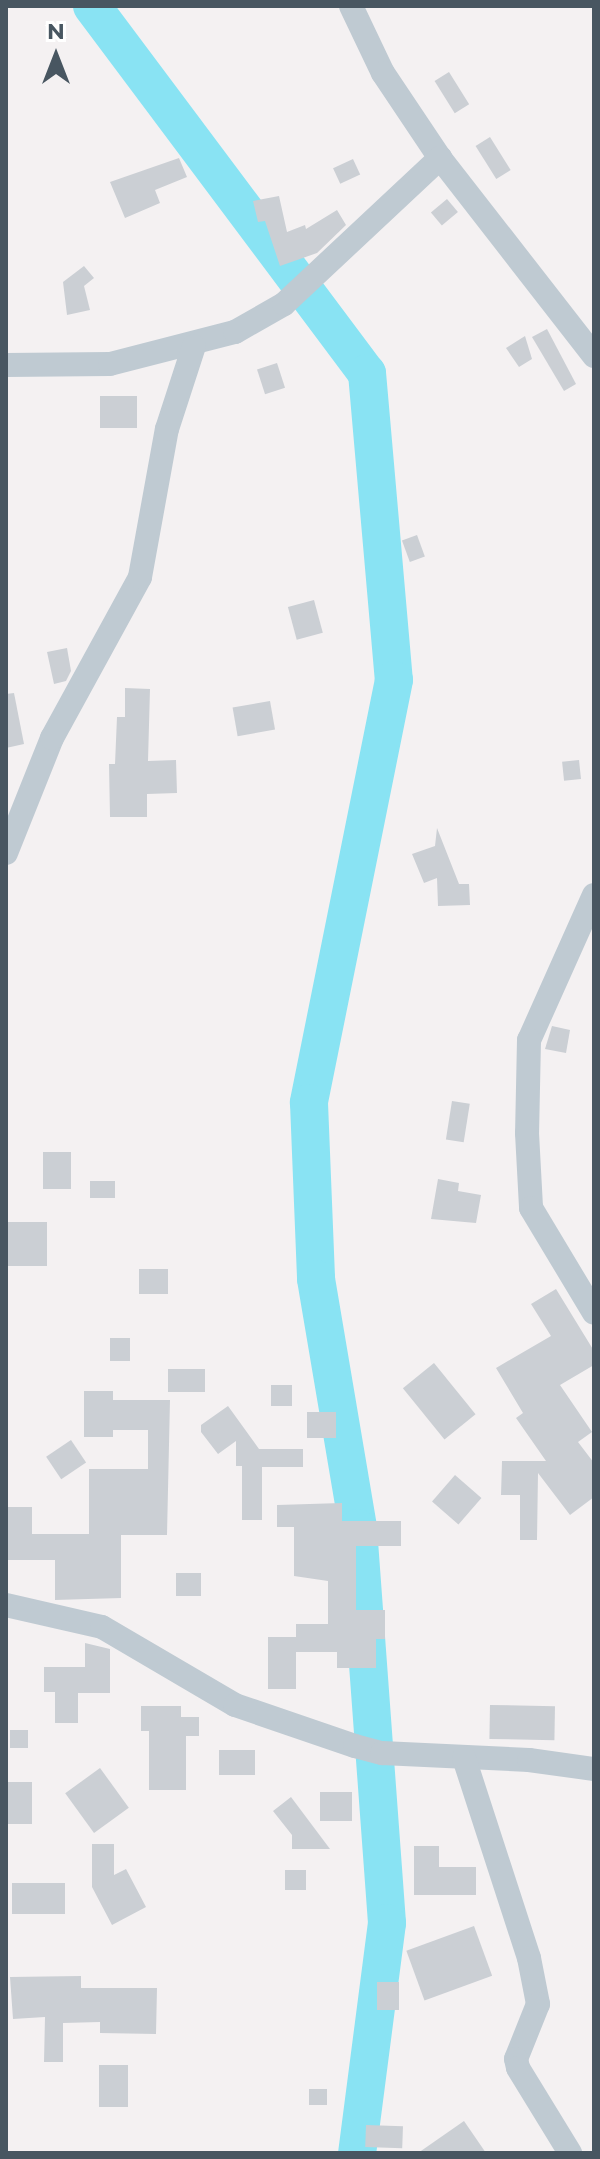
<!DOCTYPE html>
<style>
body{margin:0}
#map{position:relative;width:600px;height:2159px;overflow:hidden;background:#f4f1f2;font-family:Montserrat,sans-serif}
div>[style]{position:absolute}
.river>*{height:38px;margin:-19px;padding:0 19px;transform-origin:19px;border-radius:19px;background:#89e3f3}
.building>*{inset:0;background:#cbcfd4;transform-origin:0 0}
.minor>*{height:24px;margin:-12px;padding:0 12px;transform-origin:12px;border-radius:12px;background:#bfcad2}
span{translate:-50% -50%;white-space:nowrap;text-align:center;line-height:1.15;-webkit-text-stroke:6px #fff;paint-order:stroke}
.frame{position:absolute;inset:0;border:8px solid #485661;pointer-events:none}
.north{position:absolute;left:16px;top:16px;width:80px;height:80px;-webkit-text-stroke:6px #fff;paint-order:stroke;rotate:0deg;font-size:22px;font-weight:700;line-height:32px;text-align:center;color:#485661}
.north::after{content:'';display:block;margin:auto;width:28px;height:36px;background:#485661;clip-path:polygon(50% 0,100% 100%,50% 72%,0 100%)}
</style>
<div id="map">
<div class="river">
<div style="left:92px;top:6px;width:459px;rotate:53.2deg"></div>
<div style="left:367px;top:373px;width:308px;rotate:85deg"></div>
<div style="left:394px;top:680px;width:431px;rotate:101.4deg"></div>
<div style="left:309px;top:1103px;width:176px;rotate:87.7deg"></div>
<div style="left:316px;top:1279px;width:253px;rotate:80.4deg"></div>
<div style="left:358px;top:1528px;width:396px;rotate:85.8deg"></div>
<div style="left:387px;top:1923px;width:232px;rotate:97.4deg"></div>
</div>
<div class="building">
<div style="left:449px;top:72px;width:38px;height:17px;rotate:58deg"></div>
<div style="left:490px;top:137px;width:39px;height:17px;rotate:58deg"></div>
<div style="clip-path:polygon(179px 158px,187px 177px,155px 190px,160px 203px,125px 218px,110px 182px)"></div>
<div style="left:353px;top:159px;width:17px;height:22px;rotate:65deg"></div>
<div style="clip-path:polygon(279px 196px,287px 232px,305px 225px,306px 229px,337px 210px,346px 225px,317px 253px,280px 266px,265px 221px,258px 222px,253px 201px)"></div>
<div style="left:447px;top:199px;width:17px;height:21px;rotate:50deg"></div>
<div style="clip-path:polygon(84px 266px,94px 278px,84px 286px,90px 310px,67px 315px,63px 282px)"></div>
<div style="clip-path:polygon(547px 329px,576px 384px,564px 391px,532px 337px)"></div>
<div style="clip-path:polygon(525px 336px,532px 359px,519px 367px,506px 348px)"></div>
<div style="left:277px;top:363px;width:26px;height:21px;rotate:72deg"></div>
<div style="left:137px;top:396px;width:32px;height:37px;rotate:90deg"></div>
<div style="left:417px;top:535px;width:23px;height:16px;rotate:70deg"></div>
<div style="left:314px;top:600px;width:34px;height:27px;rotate:75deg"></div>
<div style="clip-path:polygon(67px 648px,71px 671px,66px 681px,54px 684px,47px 652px)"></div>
<div style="clip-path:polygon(125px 688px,150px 689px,148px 761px,176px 760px,177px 793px,147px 794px,147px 817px,110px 817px,109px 764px,115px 764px,117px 717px,125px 717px)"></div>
<div style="clip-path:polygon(14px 693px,24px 744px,6px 748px,6px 694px)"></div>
<div style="left:270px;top:701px;width:29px;height:38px;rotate:80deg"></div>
<div style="left:579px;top:760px;width:19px;height:17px;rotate:84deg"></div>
<div style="clip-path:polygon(437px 828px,459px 884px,469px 884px,470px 905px,438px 906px,437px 878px,424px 883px,412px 854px,435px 846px)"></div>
<div style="clip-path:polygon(552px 1026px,570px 1030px,566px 1053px,545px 1049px)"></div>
<div style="left:452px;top:1101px;width:18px;height:39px;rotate:9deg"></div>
<div style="left:43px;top:1152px;width:28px;height:37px"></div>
<div style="clip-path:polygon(438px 1179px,459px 1183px,458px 1191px,481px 1195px,476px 1223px,431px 1219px)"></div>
<div style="left:90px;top:1181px;width:25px;height:17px"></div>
<div style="left:6px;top:1222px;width:41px;height:44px"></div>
<div style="left:139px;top:1269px;width:29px;height:25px"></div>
<div style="clip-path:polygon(556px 1289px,594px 1351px,594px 1365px,560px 1385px,592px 1432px,578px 1442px,594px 1463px,594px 1497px,570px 1515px,538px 1473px,537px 1540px,520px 1540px,520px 1495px,501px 1495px,502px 1461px,546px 1461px,516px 1418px,523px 1413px,496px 1368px,551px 1336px,531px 1304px)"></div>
<div style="left:110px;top:1338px;width:20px;height:23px"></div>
<div style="left:434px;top:1363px;width:66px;height:40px;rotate:51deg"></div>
<div style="left:168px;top:1369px;width:37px;height:23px"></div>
<div style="left:271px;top:1385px;width:21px;height:21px"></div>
<div style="clip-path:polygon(84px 1391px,113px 1391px,113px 1400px,170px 1400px,167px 1535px,121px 1535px,121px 1598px,55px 1600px,55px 1560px,6px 1560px,6px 1507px,32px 1507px,32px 1534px,89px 1534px,89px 1469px,148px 1469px,148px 1430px,113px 1430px,113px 1437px,84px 1437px)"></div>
<div style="clip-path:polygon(228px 1406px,259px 1449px,303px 1449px,303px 1467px,262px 1467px,262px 1520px,242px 1520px,242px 1466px,236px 1466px,236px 1441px,218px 1454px,201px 1432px,201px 1425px)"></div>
<div style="left:307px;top:1412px;width:29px;height:26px"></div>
<div style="left:71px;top:1440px;width:27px;height:30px;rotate:56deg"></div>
<div style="left:455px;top:1475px;width:35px;height:35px;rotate:41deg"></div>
<div style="clip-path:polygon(342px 1503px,342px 1521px,401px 1521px,401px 1546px,356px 1546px,356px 1610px,385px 1610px,385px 1639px,376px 1639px,376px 1668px,337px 1668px,337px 1652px,296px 1652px,296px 1624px,328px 1624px,328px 1581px,294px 1576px,294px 1527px,277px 1527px,277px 1505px)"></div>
<div style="left:176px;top:1573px;width:25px;height:23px"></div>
<div style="left:268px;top:1637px;width:28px;height:52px"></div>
<div style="clip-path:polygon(85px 1643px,110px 1649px,110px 1693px,78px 1693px,78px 1723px,55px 1723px,55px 1692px,44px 1692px,44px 1667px,85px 1667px)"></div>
<div style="left:490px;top:1705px;width:65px;height:34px;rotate:1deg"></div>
<div style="clip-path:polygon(141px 1706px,181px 1706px,181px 1717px,199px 1717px,199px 1736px,186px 1736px,186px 1790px,149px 1790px,149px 1731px,141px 1731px)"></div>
<div style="left:10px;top:1730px;width:18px;height:18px"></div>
<div style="left:219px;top:1750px;width:36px;height:25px"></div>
<div style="left:100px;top:1768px;width:49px;height:43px;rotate:54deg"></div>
<div style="left:6px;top:1782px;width:26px;height:42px"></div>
<div style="left:320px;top:1792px;width:32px;height:29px"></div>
<div style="clip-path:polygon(291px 1797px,330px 1849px,292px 1849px,292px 1835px,273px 1811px)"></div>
<div style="clip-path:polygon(92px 1844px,114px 1844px,114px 1875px,126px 1869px,146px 1907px,112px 1925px,92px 1887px)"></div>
<div style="clip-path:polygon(414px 1846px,439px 1846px,439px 1867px,476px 1867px,476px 1895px,414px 1895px)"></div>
<div style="left:285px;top:1870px;width:21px;height:20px"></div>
<div style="left:12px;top:1883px;width:53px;height:31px"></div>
<div style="left:474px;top:1926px;width:53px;height:72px;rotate:70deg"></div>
<div style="clip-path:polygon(81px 1976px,81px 1988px,157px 1988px,156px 2034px,100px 2033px,100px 2022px,63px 2023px,63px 2062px,44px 2062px,45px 2017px,13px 2019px,10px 1977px)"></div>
<div style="left:377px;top:1982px;width:22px;height:28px"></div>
<div style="left:99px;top:2065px;width:29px;height:42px"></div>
<div style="left:309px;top:2089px;width:18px;height:16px"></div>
<div style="clip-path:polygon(464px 2121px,486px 2153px,418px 2153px)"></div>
<div style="left:366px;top:2125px;width:37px;height:22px;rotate:2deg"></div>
</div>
<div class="minor">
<div style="left:351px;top:6px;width:74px;rotate:64.5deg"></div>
<div style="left:383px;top:73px;width:102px;rotate:56.2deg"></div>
<div style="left:440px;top:158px;width:251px;rotate:52.1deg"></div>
<div style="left:6px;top:365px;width:104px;rotate:-0.6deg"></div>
<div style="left:110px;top:364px;width:129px;rotate:-14.4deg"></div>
<div style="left:235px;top:332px;width:56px;rotate:-29.7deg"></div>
<div style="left:284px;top:304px;width:214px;rotate:-43.1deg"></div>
<div style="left:6px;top:853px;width:124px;rotate:-68.2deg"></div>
<div style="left:52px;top:738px;width:183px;rotate:-61.3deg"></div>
<div style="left:140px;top:577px;width:150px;rotate:-79.7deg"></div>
<div style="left:167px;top:429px;width:87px;rotate:-72deg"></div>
<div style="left:594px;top:895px;width:159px;rotate:114.1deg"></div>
<div style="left:529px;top:1040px;width:93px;rotate:91.2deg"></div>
<div style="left:527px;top:1133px;width:75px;rotate:86.9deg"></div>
<div style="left:531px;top:1208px;width:122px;rotate:59deg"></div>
<div style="left:6px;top:1605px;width:98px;rotate:12.9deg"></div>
<div style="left:102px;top:1627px;width:154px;rotate:30.4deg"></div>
<div style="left:235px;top:1705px;width:127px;rotate:18.9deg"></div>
<div style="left:355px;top:1746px;width:28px;rotate:15deg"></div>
<div style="left:382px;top:1753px;width:147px;rotate:2.7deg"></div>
<div style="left:529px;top:1760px;width:66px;rotate:7.9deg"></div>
<div style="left:464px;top:1758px;width:210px;rotate:72deg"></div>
<div style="left:529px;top:1958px;width:47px;rotate:78.9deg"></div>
<div style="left:538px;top:2004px;width:59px;rotate:111.8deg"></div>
<div style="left:516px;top:2059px;width:9px;rotate:77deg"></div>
<div style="left:518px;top:2068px;width:100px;rotate:58.5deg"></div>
</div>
<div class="frame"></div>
<div class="north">N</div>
</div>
